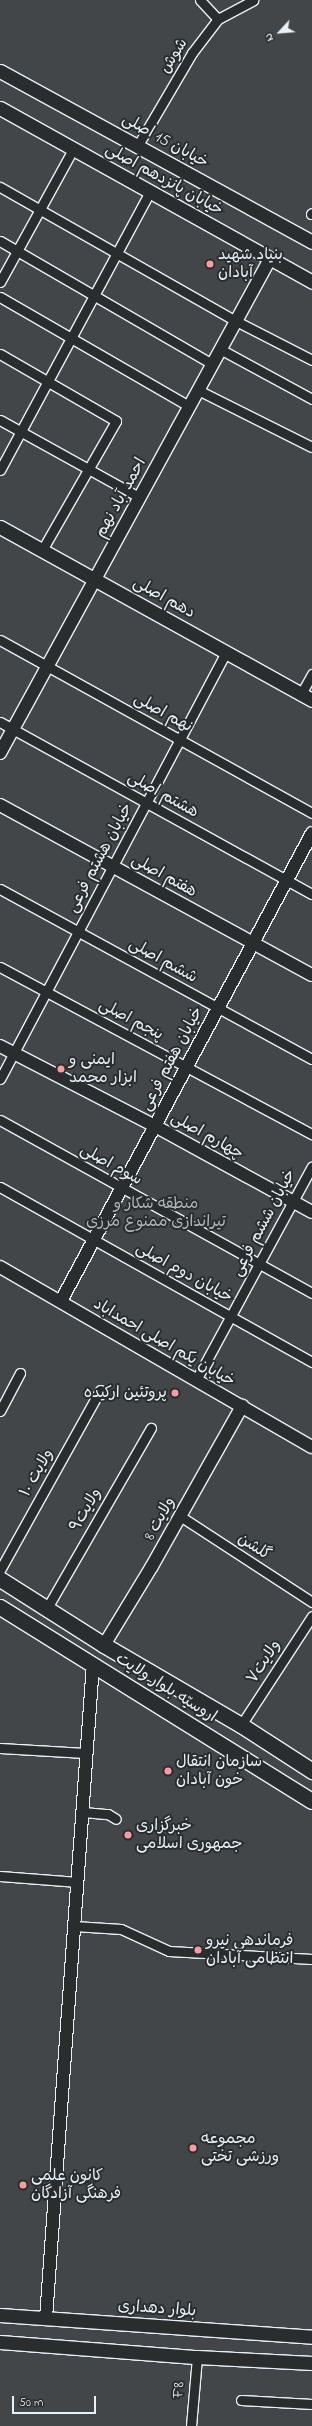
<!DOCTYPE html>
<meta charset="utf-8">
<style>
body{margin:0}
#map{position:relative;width:312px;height:2426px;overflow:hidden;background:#2a2d2e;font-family:"Indie Flower","Playpen Sans Arabic",sans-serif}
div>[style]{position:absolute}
.green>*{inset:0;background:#424648;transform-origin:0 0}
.roads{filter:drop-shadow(1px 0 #e8f1f8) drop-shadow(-1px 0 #e8f1f8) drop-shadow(0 1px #e8f1f8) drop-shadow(0 -1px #e8f1f8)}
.minor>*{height:9px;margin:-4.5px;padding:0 4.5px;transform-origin:4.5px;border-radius:4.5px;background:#2a2d2e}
.tertiary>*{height:12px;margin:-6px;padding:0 6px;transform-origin:6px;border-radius:6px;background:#2a2d2e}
.secondary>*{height:13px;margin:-6.5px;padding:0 6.5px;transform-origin:6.5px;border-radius:6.5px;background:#2a2d2e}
.primary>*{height:15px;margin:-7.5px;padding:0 7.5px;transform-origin:7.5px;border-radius:7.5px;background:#2a2d2e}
.dots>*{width:11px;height:11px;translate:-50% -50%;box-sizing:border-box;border:2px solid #2a2d2e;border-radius:50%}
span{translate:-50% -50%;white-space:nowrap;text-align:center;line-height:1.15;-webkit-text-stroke:4px #2a2d2e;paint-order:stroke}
.street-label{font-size:16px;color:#e8f1f8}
.poi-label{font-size:16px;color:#e8f1f8}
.left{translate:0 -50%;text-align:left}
.right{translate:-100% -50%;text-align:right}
.park-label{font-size:16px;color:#aeb5ba}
.north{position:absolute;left:260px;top:12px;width:40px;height:40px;-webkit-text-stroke:3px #2a2d2e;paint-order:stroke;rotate:244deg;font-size:11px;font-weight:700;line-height:16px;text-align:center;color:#e8f1f8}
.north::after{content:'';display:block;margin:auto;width:14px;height:18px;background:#e8f1f8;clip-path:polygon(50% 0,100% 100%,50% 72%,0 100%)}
.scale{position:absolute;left:12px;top:2396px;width:84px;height:18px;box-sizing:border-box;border:2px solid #e8f1f8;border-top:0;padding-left:5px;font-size:12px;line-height:14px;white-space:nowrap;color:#e8f1f8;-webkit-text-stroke:3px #2a2d2e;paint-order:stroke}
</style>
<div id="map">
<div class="green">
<div style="left:0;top:0;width:312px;height:2426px"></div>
</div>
<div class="roads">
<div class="minor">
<div style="left:200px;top:0;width:26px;rotate:47deg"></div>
<div style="left:138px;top:145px;width:107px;rotate:-59.6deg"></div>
<div style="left:192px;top:53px;width:43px;rotate:-52.6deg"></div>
<div style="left:218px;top:19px;width:40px;rotate:-28deg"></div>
<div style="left:0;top:187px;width:271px;rotate:29.6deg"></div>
<div style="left:236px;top:321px;width:85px;rotate:27.2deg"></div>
<div style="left:311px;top:214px;width:1px;rotate:-45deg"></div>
<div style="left:0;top:241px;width:245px;rotate:30.1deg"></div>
<div style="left:0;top:282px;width:152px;rotate:-61.2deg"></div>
<div style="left:0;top:297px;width:218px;rotate:30deg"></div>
<div style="left:220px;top:349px;width:105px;rotate:28.5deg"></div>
<div style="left:0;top:354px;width:134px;rotate:30deg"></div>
<div style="left:116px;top:421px;width:149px;rotate:119.8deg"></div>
<div style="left:198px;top:390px;width:127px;rotate:26.6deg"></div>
<div style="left:0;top:420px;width:159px;rotate:29deg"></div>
<div style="left:0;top:470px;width:316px;rotate:-61.7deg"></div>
<div style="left:0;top:640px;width:357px;rotate:29deg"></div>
<div style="left:301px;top:694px;width:23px;rotate:-61deg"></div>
<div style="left:0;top:722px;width:356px;rotate:28.9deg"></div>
<div style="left:0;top:889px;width:355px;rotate:28.6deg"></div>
<div style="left:0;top:967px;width:354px;rotate:28.2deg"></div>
<div style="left:0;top:1079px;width:483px;rotate:-62.1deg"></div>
<div style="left:0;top:1120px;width:357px;rotate:29deg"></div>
<div style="left:0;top:1187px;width:358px;rotate:29.3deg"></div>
<div style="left:196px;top:1380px;width:243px;rotate:-61.5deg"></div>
<div style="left:0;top:1411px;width:43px;rotate:-62.2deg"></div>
<div style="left:180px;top:1516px;width:158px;rotate:33.1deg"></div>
<div style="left:0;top:1570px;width:206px;rotate:-60.9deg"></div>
<div style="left:47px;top:1608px;width:208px;rotate:-60deg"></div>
<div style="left:241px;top:1725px;width:130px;rotate:-56.9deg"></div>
<div style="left:0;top:1748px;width:85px;rotate:3.4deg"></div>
<div style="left:83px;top:1812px;width:25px;rotate:5deg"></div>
<div style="left:108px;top:1814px;width:9px;rotate:32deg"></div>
<div style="left:0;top:1876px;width:78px;rotate:4.4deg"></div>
<div style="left:74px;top:1926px;width:47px;rotate:3.7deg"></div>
<div style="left:121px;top:1929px;width:53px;rotate:24.6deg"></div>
<div style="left:169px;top:1951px;width:143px;rotate:3.2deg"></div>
<div style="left:241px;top:2400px;width:71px;rotate:3.2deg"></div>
<div style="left:191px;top:2426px;width:69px;rotate:-85deg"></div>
</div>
<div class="tertiary">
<div style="left:0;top:753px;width:563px;rotate:-61.34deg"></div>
<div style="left:0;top:805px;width:355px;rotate:28.6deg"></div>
<div style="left:0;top:1046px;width:174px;rotate:27.3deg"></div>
<div style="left:155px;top:1126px;width:179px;rotate:28.7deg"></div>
<div style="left:0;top:1267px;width:360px;rotate:30deg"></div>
<div style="left:61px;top:1301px;width:531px;rotate:-61.79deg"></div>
<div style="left:104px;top:1645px;width:92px;rotate:-58.7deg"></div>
<div style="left:152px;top:1566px;width:184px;rotate:-60.6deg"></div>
<div style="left:46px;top:2318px;width:656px;rotate:-85.89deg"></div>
</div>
<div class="secondary">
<div style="left:0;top:71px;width:356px;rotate:28.7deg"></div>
<div style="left:0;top:108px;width:357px;rotate:29.1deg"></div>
<div style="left:0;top:527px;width:357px;rotate:29deg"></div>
<div style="left:0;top:2315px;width:313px;rotate:4deg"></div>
<div style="left:0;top:2342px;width:198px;rotate:4.4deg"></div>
<div style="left:197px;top:2357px;width:115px;rotate:3deg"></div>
</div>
<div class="primary">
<div style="left:0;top:1579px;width:123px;rotate:32.4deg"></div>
<div style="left:104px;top:1645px;width:159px;rotate:30.3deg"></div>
<div style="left:241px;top:1725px;width:85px;rotate:32.9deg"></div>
<div style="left:0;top:1607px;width:367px;rotate:31.9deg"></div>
</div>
</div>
<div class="dots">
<div style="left:210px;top:264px;background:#ff9aa2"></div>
<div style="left:61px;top:1069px;background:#ff9aa2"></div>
<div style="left:175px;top:1393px;background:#ff9aa2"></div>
<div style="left:168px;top:1771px;background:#ff9aa2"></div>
<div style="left:128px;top:1835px;background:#ff9aa2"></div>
<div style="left:198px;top:1950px;background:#ff9aa2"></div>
<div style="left:193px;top:2148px;background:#ff9aa2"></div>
<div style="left:23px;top:2185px;background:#ff9aa2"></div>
</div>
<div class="street-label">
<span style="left:174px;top:56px;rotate:-58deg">شوش</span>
<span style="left:165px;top:141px;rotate:29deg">خیابان 15 اصلی</span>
<span style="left:164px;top:180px;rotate:29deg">خیابان پانزدهم اصلی</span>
<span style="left:121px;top:498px;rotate:-61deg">احمد آباد نهم</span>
<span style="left:164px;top:598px;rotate:29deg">دهم اصلی</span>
<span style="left:163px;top:713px;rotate:29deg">نهم اصلی</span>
<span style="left:163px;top:795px;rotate:29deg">هشتم اصلی</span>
<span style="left:100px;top:858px;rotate:-62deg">خیابان هشتم فرعی</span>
<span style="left:164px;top:876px;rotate:29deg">هفتم اصلی</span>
<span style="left:163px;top:961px;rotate:29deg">ششم اصلی</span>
<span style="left:131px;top:1020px;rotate:28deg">پنجم اصلی</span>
<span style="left:172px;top:1059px;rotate:-62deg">خیابان هفتم فرعی</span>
<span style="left:207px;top:1136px;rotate:29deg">چهارم اصلی</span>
<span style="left:111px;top:1165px;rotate:29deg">سوم اصلی</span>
<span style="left:264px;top:1223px;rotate:-62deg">خیابان ششم فرعی</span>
<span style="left:184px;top:1273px;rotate:29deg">خیابان دوم اصلی</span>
<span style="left:164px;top:1343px;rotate:30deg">خیابان یکم اصلی احمداباد</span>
<span style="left:37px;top:1473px;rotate:-61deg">ولایت ۱۰</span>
<span style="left:86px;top:1510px;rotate:-60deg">ولایت۹</span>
<span style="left:160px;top:1519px;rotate:-61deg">ولایت 8</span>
<span style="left:254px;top:1547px;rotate:33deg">گلشن</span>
<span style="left:264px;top:1662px;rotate:-57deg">ولایت۷</span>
<span style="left:166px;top:1688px;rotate:32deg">اروسیّه بلوار ولایت</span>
<span style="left:157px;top:2309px;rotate:4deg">بلوار دهداری</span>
<span style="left:179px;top:2390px;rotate:-86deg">F8</span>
</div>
<div class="poi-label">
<span class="left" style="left:218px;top:264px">بنیاد شهید<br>آبادان</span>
<span class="left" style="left:69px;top:1069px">ایمنی و<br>ابزار محمد</span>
<span class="right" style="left:167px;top:1393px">پروتئین ارکیده</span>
<span class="left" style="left:176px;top:1771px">سازمان انتقال<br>خون آبادان</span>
<span class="left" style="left:136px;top:1835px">خبرگزاری<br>جمهوری اسلامی</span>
<span class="left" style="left:206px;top:1950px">فرماندهی نیرو<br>انتظامی آبادان</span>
<span class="left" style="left:201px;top:2148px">مجموعه<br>ورزشی تختی</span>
<span class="left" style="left:31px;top:2185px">کانون علمی<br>فرهنگی آزادگان</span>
</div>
<div class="park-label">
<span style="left:156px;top:1213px">منطقه شکار و<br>تیراندازی ممنوع مرزی</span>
</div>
<div class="north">N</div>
<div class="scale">50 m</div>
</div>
